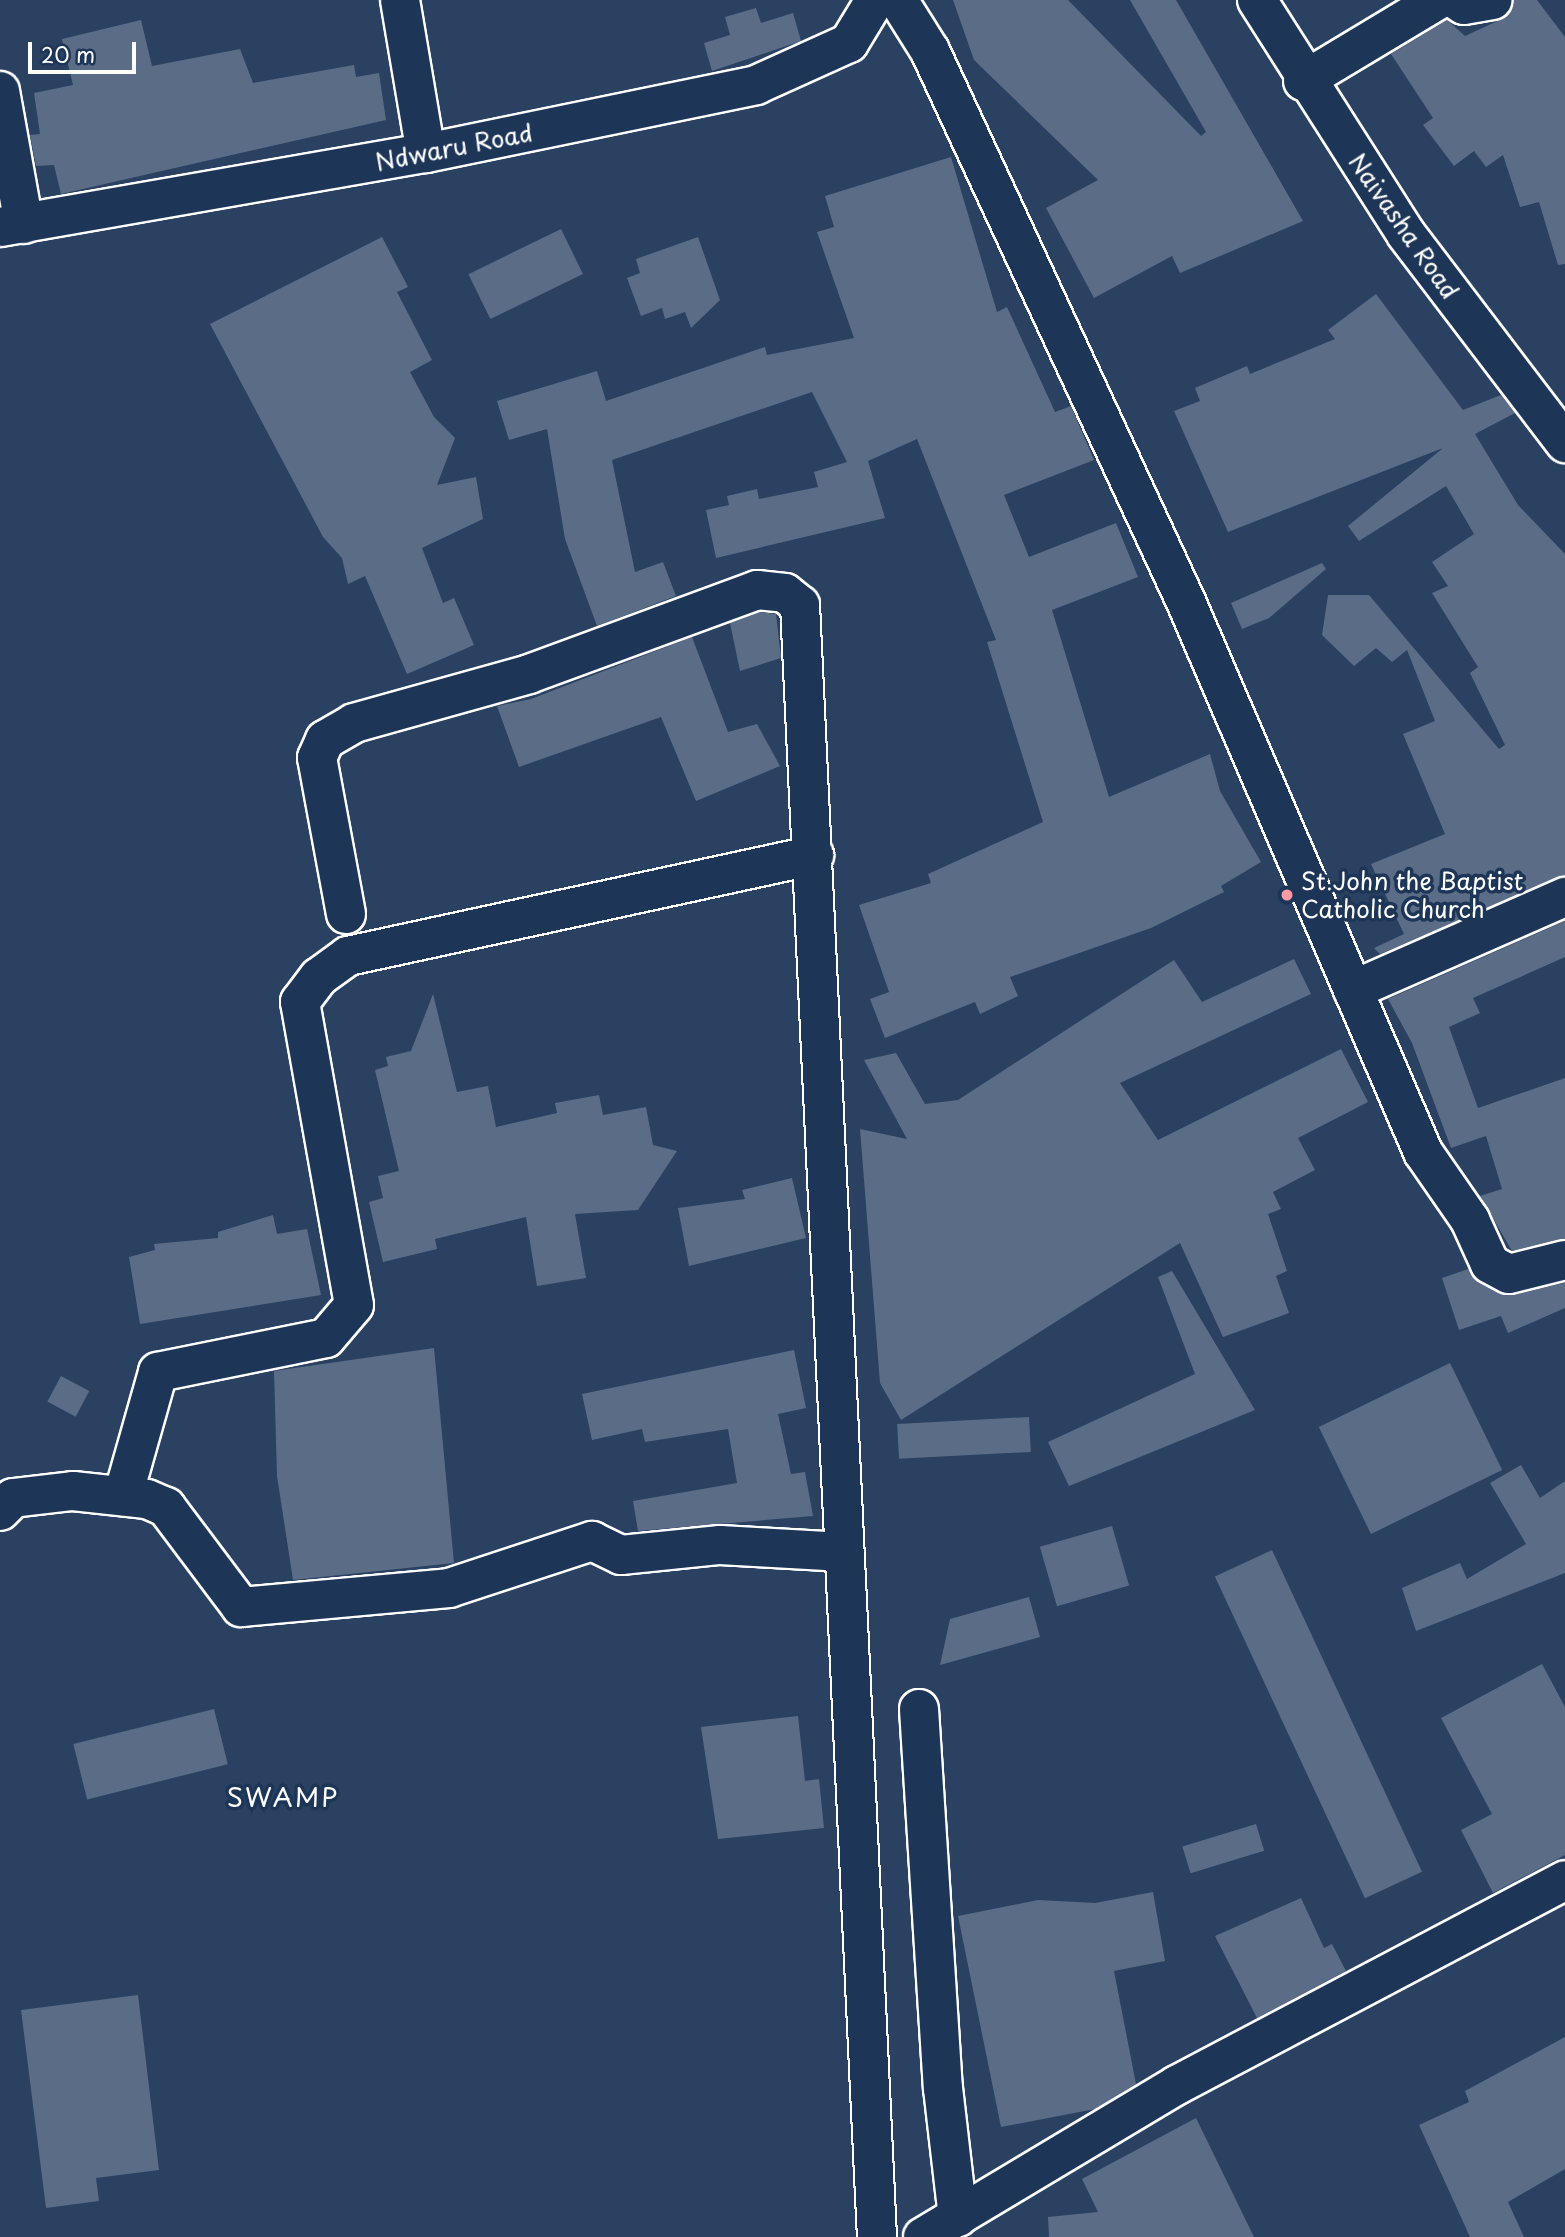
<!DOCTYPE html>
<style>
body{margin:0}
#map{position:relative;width:1565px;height:2237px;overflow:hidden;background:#2a4161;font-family:"Playpen Sans",sans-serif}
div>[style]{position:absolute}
.building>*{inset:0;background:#5b6c86;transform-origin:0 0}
.roads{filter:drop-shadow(2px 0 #fff) drop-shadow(-2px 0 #fff) drop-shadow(0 2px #fff) drop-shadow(0 -2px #fff)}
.minor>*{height:38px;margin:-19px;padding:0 19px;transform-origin:19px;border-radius:19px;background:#1d3557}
.secondary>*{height:38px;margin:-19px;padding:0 19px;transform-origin:19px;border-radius:19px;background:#1d3557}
.dots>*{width:19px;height:19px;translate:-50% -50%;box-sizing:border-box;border:4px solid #1d3557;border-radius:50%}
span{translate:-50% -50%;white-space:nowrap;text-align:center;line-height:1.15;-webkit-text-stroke:7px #1d3557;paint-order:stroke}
.street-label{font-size:24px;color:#fff}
.poi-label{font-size:24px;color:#fff}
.left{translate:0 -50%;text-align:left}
.neighbourhood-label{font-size:26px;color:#fff;letter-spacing:2px}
.scale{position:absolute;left:28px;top:42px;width:108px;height:32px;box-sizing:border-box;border:4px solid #fff;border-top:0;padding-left:9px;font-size:21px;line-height:24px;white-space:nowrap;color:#fff;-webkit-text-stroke:5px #1d3557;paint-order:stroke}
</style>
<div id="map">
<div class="building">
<div style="clip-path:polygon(953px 0,1068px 0,1201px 136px,1206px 132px,1130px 0,1176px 0,1303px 221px,1180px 273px,1172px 256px,1094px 298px,1046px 208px,1098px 180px,974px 60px)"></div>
<div style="clip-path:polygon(1514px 0,1537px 0,1565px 37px,1565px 264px,1558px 265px,1539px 202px,1520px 207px,1503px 155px,1486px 167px,1474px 151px,1454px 166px,1423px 125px,1433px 118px,1391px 54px,1447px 20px,1465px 36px,1506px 17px)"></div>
<div style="clip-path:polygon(756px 8px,761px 23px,793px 13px,801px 41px,712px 71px,704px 43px,730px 35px,725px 17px)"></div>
<div style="clip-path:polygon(141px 20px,152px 66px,240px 49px,253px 83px,354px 65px,356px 77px,379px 73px,386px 120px,61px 194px,54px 165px,36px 166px,30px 135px,40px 134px,34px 93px,73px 85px,62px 39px)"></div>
<div style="clip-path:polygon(951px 157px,997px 312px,1007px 307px,1055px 412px,1071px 406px,1094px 460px,1004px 495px,1029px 557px,1116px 523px,1138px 577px,1052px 610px,1109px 797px,1210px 754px,1220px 791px,1261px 862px,1221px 886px,1224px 892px,1151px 928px,1010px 977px,1018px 996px,980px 1014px,975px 1002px,885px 1038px,870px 999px,889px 992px,859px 905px,931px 883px,928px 874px,1043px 822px,987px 642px,996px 640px,917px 439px,868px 461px,885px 518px,716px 558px,706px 510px,729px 505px,727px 496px,757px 489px,759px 499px,818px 487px,814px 472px,847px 462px,812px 392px,612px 460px,635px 572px,663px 562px,676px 596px,597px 626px,565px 539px,547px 429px,509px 440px,497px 401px,597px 371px,606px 401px,765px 347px,767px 355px,854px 338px,817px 232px,834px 227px,825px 196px)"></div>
<div style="left:561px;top:229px;width:50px;height:103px;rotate:64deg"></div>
<div style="clip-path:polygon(382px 237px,408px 287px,397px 292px,432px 360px,410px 372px,434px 417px,455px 438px,437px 485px,476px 477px,483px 519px,422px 548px,443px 603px,454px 598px,474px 645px,407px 674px,365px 576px,348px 584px,342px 558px,323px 537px,210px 324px)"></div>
<div style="clip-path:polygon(698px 237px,720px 300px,691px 328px,685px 312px,665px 319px,662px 308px,641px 316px,627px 278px,640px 273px,636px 259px)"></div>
<div style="clip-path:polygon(1376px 294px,1463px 410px,1501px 395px,1515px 413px,1475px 434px,1518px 505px,1565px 554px,1565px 876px,1380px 954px,1374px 948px,1404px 934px,1371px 864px,1445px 834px,1403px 734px,1435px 721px,1407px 650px,1392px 662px,1376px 648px,1354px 666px,1322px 635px,1328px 595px,1369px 595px,1499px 749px,1505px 745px,1470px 673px,1478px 667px,1432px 593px,1448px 586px,1432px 562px,1474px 534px,1446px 486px,1359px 541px,1348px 526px,1443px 448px,1228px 532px,1174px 411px,1200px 401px,1195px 388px,1247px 366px,1250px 374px,1335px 339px,1328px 330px)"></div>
<div style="clip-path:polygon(1322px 563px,1326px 569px,1269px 618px,1242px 629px,1231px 603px)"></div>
<div style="clip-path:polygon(760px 612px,776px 614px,781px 658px,740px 671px,730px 623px)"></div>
<div style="clip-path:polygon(692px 637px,728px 732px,757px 724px,780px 766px,696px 801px,661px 717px,519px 767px,497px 706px,531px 699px)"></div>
<div style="clip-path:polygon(1565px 921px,1565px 957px,1473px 998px,1480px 1013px,1449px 1027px,1478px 1108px,1565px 1078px,1565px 1239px,1512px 1251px,1480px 1196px,1502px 1189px,1486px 1136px,1451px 1148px,1412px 1043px,1388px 999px)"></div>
<div style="clip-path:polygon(1294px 959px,1311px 994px,1120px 1083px,1158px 1140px,1341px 1049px,1368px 1102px,1298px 1138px,1315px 1170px,1273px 1192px,1281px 1209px,1268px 1214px,1287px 1271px,1276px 1276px,1289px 1313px,1223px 1337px,1180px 1243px,901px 1420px,880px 1383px,860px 1129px,907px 1139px,864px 1060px,896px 1053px,925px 1104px,958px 1100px,1174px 960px,1202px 1002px)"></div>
<div style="clip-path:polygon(433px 994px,457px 1092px,488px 1086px,496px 1127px,557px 1113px,555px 1103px,599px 1095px,603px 1115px,646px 1107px,653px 1145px,677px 1151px,638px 1210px,575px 1214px,586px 1278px,537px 1286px,526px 1217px,435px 1239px,437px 1249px,383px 1262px,369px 1202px,383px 1198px,378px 1176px,399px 1171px,375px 1070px,388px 1066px,386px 1057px,411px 1051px)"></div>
<div style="clip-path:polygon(792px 1178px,806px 1238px,689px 1266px,678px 1208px,745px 1199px,742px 1190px)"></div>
<div style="clip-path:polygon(273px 1215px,277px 1234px,307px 1229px,321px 1295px,140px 1324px,129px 1257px,155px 1250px,154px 1244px,218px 1238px,218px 1232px)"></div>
<div style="clip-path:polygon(1468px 1269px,1500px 1294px,1565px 1283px,1565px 1308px,1508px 1333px,1501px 1316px,1459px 1330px,1442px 1278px)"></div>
<div style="clip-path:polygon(1172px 1271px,1255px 1410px,1069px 1486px,1048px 1442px,1195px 1374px,1158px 1277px)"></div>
<div style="clip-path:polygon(434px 1348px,454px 1563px,293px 1580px,277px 1476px,274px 1371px)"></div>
<div style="clip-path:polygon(794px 1350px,806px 1408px,778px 1414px,791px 1474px,805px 1472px,813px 1516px,638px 1531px,633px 1501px,737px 1483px,728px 1429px,645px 1442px,642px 1429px,592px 1440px,582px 1394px)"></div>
<div style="left:1450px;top:1363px;width:119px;height:146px;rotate:64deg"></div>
<div style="left:61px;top:1376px;width:32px;height:29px;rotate:28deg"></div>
<div style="left:1029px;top:1417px;width:35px;height:132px;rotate:87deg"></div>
<div style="clip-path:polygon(1521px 1465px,1540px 1498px,1565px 1481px,1565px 1573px,1416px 1631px,1402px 1588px,1460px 1563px,1467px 1579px,1526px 1544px,1490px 1483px)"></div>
<div style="left:1112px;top:1526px;width:62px;height:75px;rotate:74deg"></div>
<div style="left:1272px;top:1550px;width:355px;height:63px;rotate:65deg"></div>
<div style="clip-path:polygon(1029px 1597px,1040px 1637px,940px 1665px,950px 1619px)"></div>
<div style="clip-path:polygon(1542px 1664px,1565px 1707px,1565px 1855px,1493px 1893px,1461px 1830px,1492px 1814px,1441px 1718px)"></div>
<div style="left:214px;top:1709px;width:57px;height:145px;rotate:76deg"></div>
<div style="clip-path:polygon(798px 1716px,805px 1781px,819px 1779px,824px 1828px,718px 1839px,701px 1727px)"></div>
<div style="left:1256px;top:1824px;width:28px;height:77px;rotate:73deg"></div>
<div style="clip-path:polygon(1153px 1892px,1165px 1961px,1114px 1971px,1136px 2084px,1095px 2109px,1001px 2127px,958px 1916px,1038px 1900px,1095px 1903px)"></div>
<div style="clip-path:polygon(1301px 1898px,1324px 1948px,1332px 1944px,1346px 1971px,1257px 2018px,1215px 1936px)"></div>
<div style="clip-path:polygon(138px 1995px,159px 2170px,96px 2178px,99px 2201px,46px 2208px,21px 2010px)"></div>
<div style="clip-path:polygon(1565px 2037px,1565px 2169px,1508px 2202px,1524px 2237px,1470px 2237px,1419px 2125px,1469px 2102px,1465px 2091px)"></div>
<div style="clip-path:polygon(1196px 2118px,1254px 2237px,1049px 2237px,1048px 2217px,1098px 2212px,1082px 2179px)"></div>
</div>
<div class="roads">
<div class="minor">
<div style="left:400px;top:0;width:155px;rotate:80.4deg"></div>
<div style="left:898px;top:0;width:60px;rotate:57.9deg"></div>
<div style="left:930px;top:51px;width:610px;rotate:65.07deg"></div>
<div style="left:1187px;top:604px;width:597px;rotate:66.7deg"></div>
<div style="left:1423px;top:1152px;width:83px;rotate:55.3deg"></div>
<div style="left:1470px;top:1220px;width:48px;rotate:65.6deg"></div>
<div style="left:1490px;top:1264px;width:21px;rotate:28deg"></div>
<div style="left:1509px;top:1274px;width:58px;rotate:-14deg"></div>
<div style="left:1456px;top:0;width:9px;rotate:32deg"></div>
<div style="left:1464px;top:5px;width:29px;rotate:-10deg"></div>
<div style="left:1303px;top:81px;width:157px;rotate:-31deg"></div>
<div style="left:0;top:91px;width:135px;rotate:79.8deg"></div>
<div style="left:0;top:227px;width:432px;rotate:-9.9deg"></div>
<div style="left:426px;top:153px;width:337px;rotate:-11.6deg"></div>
<div style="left:756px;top:85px;width:102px;rotate:-24.3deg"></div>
<div style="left:849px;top:43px;width:50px;rotate:-58.8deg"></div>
<div style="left:346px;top:914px;width:159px;rotate:-100.5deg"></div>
<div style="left:317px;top:758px;width:20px;rotate:-66deg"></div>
<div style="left:325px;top:740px;width:34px;rotate:-30deg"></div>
<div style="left:354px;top:723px;width:182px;rotate:-15.6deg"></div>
<div style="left:529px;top:674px;width:243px;rotate:-20.2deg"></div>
<div style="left:757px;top:590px;width:28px;rotate:6deg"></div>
<div style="left:785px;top:593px;width:19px;rotate:39deg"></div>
<div style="left:800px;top:605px;width:1634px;rotate:87.3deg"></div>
<div style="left:1353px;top:990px;width:232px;rotate:-23.7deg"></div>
<div style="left:123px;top:1496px;width:129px;rotate:-74.2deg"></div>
<div style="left:158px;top:1372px;width:171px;rotate:-11.4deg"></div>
<div style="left:326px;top:1338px;width:43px;rotate:-49.7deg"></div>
<div style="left:354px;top:1305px;width:308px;rotate:-100.1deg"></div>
<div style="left:300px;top:1002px;width:31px;rotate:-53deg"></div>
<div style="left:319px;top:977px;width:36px;rotate:-36deg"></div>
<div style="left:348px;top:956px;width:477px;rotate:-12.2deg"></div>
<div style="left:0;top:1511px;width:18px;rotate:-45deg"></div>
<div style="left:13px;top:1498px;width:60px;rotate:-6.7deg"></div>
<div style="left:73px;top:1491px;width:74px;rotate:6.2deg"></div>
<div style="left:147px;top:1499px;width:21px;rotate:23deg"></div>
<div style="left:166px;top:1507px;width:125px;rotate:53.1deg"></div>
<div style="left:241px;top:1607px;width:209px;rotate:-5.2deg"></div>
<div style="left:449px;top:1588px;width:151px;rotate:-18.2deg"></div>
<div style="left:592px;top:1541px;width:32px;rotate:26deg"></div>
<div style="left:621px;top:1555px;width:100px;rotate:-5.8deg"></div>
<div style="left:720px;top:1545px;width:124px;rotate:3.2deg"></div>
<div style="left:919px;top:1709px;width:380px;rotate:86.4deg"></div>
<div style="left:943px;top:2088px;width:130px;rotate:83.4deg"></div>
<div style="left:923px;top:2237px;width:296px;rotate:-30.9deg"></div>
<div style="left:1177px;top:2085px;width:439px;rotate:-27.8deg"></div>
</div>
<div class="secondary">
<div style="left:1257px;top:0;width:277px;rotate:57.5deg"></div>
<div style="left:1406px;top:234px;width:263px;rotate:52.7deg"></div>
</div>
</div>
<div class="dots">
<div style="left:1287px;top:895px;background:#ff9aa2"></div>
</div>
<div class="street-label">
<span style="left:454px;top:147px;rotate:-11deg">Ndwaru Road</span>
<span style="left:1404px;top:226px;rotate:55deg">Naivasha Road</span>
</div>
<div class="poi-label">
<span class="left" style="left:1301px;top:895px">St.John the Baptist<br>Catholic Church</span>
</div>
<div class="neighbourhood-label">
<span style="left:283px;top:1797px">SWAMP</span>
</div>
<div class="scale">20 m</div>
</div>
